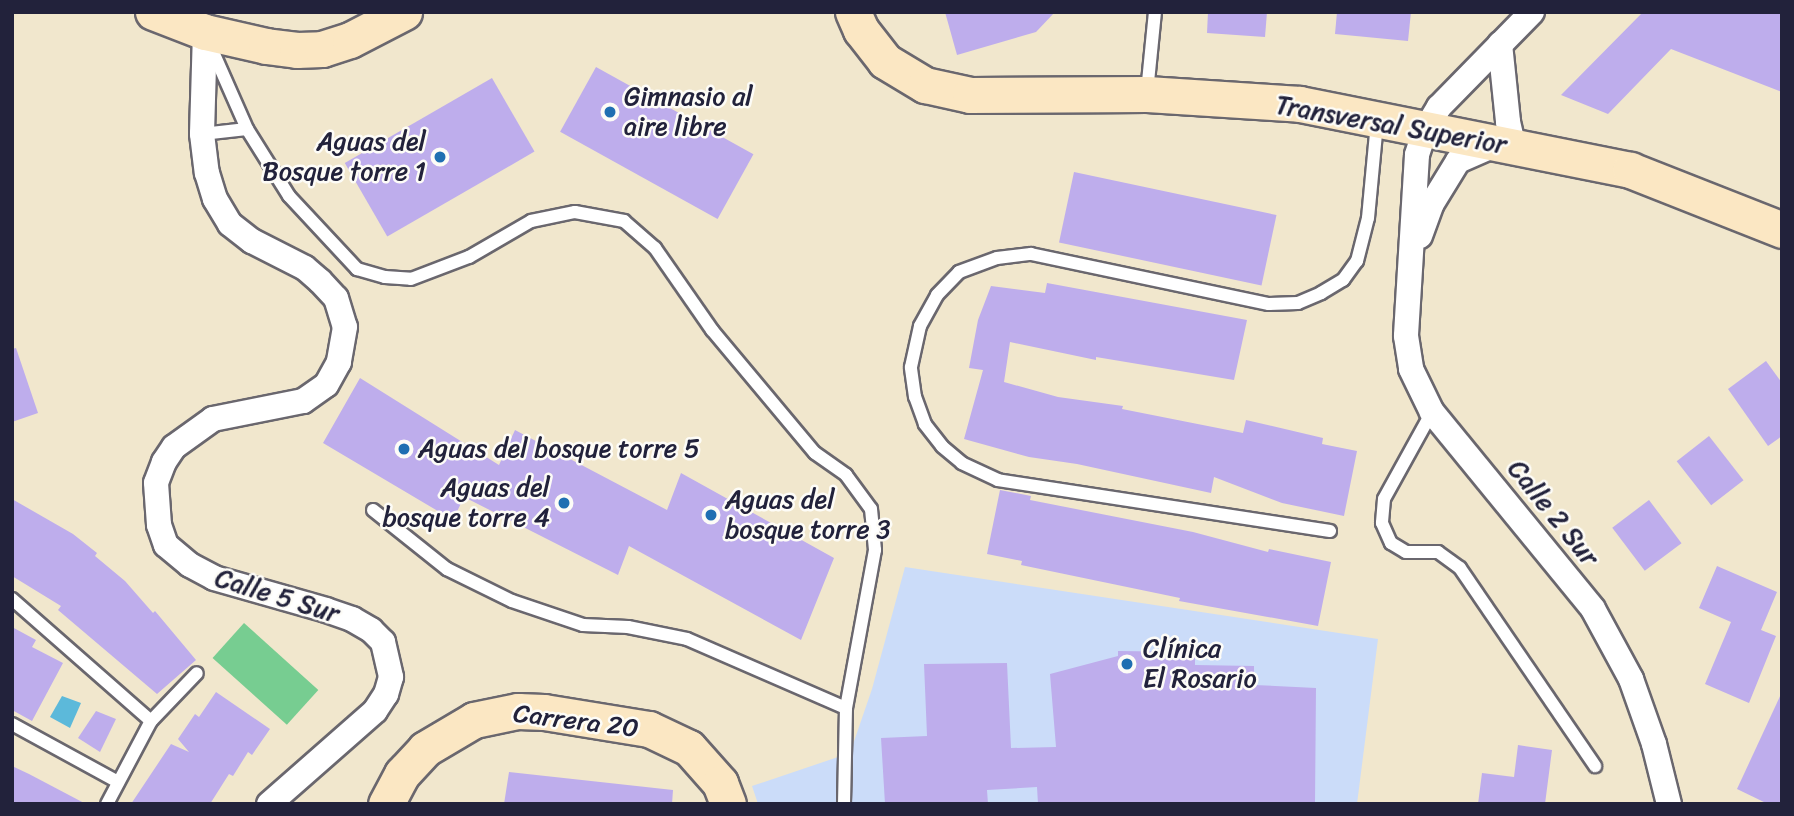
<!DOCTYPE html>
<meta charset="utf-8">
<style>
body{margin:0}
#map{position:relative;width:1794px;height:816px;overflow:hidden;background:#f1e7cd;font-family:Sriracha,sans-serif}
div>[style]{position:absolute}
.built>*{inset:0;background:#cbdcf9}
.green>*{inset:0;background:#77cd91;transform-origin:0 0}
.water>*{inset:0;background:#5cb9da}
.building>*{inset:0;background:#beadec;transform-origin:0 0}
.roads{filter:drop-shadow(2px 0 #6a676e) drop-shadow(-2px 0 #6a676e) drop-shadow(0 2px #6a676e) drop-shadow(0 -2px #6a676e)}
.lane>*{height:12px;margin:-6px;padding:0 6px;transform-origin:6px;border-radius:6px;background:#fff}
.street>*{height:24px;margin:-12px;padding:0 12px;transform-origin:12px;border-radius:12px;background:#fff}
.secondary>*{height:35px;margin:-17.5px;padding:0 17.5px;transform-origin:17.5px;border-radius:17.5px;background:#fbe7c3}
.dots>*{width:19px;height:19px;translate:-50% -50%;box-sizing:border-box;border:4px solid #fdfcf7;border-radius:50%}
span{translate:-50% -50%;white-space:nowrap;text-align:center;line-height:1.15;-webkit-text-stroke:5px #fdfcf7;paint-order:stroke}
.poi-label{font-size:26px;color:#22223b}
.left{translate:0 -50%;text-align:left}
.right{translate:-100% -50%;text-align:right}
.street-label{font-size:26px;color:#22223b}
.frame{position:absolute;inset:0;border:14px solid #22223b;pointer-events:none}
</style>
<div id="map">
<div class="built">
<div style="clip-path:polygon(905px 567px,1378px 639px,1357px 804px,758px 804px,752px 786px,850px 753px,872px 689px)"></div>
</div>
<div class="green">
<div style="left:244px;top:623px;width:100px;height:47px;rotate:42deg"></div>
</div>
<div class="water">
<div style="clip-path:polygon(62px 696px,81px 703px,70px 728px,50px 717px)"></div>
</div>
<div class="building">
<div style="clip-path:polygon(945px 12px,1055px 12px,1036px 32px,957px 55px)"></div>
<div style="clip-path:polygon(1208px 12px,1267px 12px,1265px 37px,1207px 33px)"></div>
<div style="clip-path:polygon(1337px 12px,1411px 12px,1408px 41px,1335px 34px)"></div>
<div style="clip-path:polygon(1643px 12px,1782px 12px,1782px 92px,1671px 49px,1608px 114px,1561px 95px)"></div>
<div style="left:596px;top:67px;width:180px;height:74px;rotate:29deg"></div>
<div style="left:492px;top:78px;width:85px;height:170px;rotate:60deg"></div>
<div style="left:1074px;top:172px;width:207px;height:72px;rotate:12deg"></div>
<div style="clip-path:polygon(1047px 283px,1247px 320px,1234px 380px,1096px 357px,1096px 360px,1010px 342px,1004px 382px,1058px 397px,1123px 406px,1122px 409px,1243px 433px,1246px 420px,1323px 438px,1322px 444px,1357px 451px,1344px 516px,1282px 503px,1214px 477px,1211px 493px,1077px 464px,1029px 457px,964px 439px,983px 370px,969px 368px,978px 320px,991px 286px,1045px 293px)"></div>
<div style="clip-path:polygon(16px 348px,38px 413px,12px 422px,12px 349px)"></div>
<div style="clip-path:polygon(1766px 361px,1782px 383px,1782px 436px,1768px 446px,1728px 389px)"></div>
<div style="clip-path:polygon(360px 378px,499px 465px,515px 430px,667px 510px,681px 473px,834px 558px,801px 640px,629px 546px,618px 575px,464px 497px,453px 520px,323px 443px)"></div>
<div style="left:1709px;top:436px;width:56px;height:41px;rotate:52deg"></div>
<div style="clip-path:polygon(1000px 490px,1031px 496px,1030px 500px,1193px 532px,1268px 552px,1269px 549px,1331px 562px,1318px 626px,1179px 601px,1180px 598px,1021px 565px,1022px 561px,987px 554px)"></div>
<div style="clip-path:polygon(12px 499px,73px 534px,97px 553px,95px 556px,125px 581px,153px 613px,155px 611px,196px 660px,157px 694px,58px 610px,61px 606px,12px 576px)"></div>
<div style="left:1649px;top:500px;width:54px;height:46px;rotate:53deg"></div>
<div style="clip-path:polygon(1717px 566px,1777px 592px,1761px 630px,1776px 636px,1749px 703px,1705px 684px,1731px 622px,1699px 608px)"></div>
<div style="clip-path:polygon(12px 627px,36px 640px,32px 647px,63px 663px,32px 721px,12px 710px)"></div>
<div style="clip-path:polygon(1118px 651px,1195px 652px,1195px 665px,1254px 666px,1254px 685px,1316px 688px,1315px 804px,1038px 804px,1037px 787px,987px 790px,988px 804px,885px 804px,881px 738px,927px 736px,924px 664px,1007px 663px,1011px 748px,1056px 747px,1050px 674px,1118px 656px)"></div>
<div style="clip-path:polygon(216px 692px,270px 729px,252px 755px,248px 752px,233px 776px,229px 774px,210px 804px,131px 804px,171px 744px,189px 752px,178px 739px,195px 714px,199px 717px)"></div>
<div style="clip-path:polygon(1782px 692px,1782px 804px,1768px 804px,1737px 789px)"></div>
<div style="clip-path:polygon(96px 711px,116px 719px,100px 752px,78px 738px)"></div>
<div style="clip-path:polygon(1518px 745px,1552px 750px,1545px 804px,1478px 804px,1482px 773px,1514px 777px)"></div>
<div style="clip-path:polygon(12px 766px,29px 774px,86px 804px,12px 804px)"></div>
<div style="clip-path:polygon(509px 772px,673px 790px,672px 804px,504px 804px)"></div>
</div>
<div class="roads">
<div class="lane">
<div style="left:210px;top:45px;width:92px;rotate:66.2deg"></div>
<div style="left:247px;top:129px;width:79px;rotate:57.9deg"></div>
<div style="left:289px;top:196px;width:100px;rotate:47deg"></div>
<div style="left:357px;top:269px;width:29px;rotate:16deg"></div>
<div style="left:385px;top:277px;width:26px;rotate:4deg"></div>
<div style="left:411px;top:279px;width:62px;rotate:-20.8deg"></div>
<div style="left:469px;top:257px;width:72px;rotate:-30.1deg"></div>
<div style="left:531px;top:221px;width:45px;rotate:-11.6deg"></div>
<div style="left:575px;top:212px;width:50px;rotate:10.4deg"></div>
<div style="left:624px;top:221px;width:41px;rotate:41.1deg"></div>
<div style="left:655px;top:248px;width:100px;rotate:55.2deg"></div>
<div style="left:712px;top:330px;width:160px;rotate:50.1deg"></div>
<div style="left:815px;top:453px;width:38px;rotate:35deg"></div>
<div style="left:846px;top:475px;width:42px;rotate:53.7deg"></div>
<div style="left:871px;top:509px;width:41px;rotate:84.4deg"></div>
<div style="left:875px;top:550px;width:161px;rotate:100.4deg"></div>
<div style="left:846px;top:708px;width:96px;rotate:91.2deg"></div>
<div style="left:1147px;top:92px;width:80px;rotate:-84.3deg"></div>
<div style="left:202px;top:134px;width:45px;rotate:-6.3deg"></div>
<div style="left:1432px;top:412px;width:99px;rotate:118.9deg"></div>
<div style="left:1384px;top:499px;width:24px;rotate:95deg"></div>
<div style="left:1382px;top:523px;width:22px;rotate:66deg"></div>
<div style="left:1391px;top:543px;width:17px;rotate:31deg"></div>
<div style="left:1406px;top:552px;width:32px"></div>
<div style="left:1438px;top:552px;width:27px;rotate:36deg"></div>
<div style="left:1460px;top:568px;width:240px;rotate:55.7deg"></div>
<div style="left:373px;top:510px;width:95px;rotate:38.6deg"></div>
<div style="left:447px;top:569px;width:72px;rotate:26.2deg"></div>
<div style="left:512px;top:601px;width:75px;rotate:18.7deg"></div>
<div style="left:583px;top:625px;width:45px;rotate:2.5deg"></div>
<div style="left:628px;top:627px;width:60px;rotate:11.5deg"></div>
<div style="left:687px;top:639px;width:173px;rotate:23.5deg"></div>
<div style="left:1330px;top:531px;width:336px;rotate:-171.3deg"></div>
<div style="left:998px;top:480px;width:40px;rotate:-155deg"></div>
<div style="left:962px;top:463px;width:26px;rotate:-140deg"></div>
<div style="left:942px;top:446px;width:28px;rotate:-128deg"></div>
<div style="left:925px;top:424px;width:29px;rotate:-110deg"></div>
<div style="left:915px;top:397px;width:30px;rotate:-98deg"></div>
<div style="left:911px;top:367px;width:42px;rotate:-77.6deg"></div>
<div style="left:920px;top:326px;width:35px;rotate:-61deg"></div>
<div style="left:937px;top:295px;width:32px;rotate:-46deg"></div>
<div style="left:959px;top:272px;width:40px;rotate:-20.2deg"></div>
<div style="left:997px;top:258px;width:34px;rotate:-7deg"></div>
<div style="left:1031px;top:254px;width:243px;rotate:11.9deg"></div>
<div style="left:1269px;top:304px;width:29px;rotate:-2deg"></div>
<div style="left:1298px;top:303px;width:25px;rotate:-23deg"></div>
<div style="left:1321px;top:293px;width:26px;rotate:-31deg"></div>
<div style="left:1343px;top:280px;width:24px;rotate:-54deg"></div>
<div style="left:1357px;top:261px;width:44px;rotate:-75.7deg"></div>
<div style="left:1368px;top:218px;width:95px;rotate:-84.6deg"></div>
<div style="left:12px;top:599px;width:185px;rotate:41.3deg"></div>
<div style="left:12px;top:724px;width:121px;rotate:28.7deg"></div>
<div style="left:107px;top:804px;width:94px;rotate:-62.1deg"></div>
<div style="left:151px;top:721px;width:66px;rotate:-46.2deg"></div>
</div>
<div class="street">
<div style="left:1532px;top:12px;width:133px;rotate:134.4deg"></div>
<div style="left:1439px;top:107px;width:27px;rotate:121deg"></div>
<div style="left:1425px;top:130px;width:26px;rotate:108deg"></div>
<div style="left:1417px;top:155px;width:181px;rotate:93.5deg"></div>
<div style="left:1406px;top:336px;width:33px;rotate:81deg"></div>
<div style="left:1411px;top:369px;width:48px;rotate:64deg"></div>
<div style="left:1432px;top:412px;width:254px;rotate:50.7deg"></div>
<div style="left:1593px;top:609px;width:80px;rotate:61.5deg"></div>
<div style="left:1631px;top:679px;width:69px;rotate:70.5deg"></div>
<div style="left:1654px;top:744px;width:62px;rotate:76deg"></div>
<div style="left:205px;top:32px;width:102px;rotate:91.7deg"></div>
<div style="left:202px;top:134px;width:39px;rotate:83deg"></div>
<div style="left:207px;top:173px;width:27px;rotate:73deg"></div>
<div style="left:215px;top:199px;width:29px;rotate:59deg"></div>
<div style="left:230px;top:224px;width:28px;rotate:38deg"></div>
<div style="left:252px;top:241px;width:59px;rotate:27deg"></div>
<div style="left:305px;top:268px;width:20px;rotate:41deg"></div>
<div style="left:320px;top:281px;width:23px;rotate:47deg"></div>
<div style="left:336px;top:298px;width:30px;rotate:73deg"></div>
<div style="left:345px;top:327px;width:36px;rotate:100deg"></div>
<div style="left:339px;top:362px;width:26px;rotate:119deg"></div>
<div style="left:326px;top:385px;width:28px;rotate:145deg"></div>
<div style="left:303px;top:401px;width:92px;rotate:168.7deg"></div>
<div style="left:213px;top:419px;width:48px;rotate:144.3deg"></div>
<div style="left:174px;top:447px;width:18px;rotate:124deg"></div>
<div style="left:164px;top:462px;width:22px;rotate:111deg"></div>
<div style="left:156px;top:483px;width:42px;rotate:85.9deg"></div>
<div style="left:159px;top:525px;width:21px;rotate:71deg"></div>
<div style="left:166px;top:545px;width:31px;rotate:40deg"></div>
<div style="left:190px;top:565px;width:27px;rotate:28deg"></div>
<div style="left:214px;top:578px;width:116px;rotate:15.9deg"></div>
<div style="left:326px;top:610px;width:28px;rotate:19deg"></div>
<div style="left:352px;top:619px;width:22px;rotate:30deg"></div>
<div style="left:371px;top:630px;width:17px;rotate:45deg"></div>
<div style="left:383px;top:642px;width:36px;rotate:77deg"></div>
<div style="left:391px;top:677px;width:18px;rotate:106deg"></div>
<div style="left:386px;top:694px;width:20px;rotate:123deg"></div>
<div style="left:375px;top:711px;width:141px;rotate:138.7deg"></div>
<div style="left:1500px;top:44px;width:78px;rotate:84.1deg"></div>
<div style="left:1508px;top:122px;width:27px;rotate:77deg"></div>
<div style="left:1420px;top:236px;width:33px;rotate:-70deg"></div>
<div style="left:1431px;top:205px;width:52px;rotate:-58.5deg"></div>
<div style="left:1458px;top:161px;width:43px;rotate:-23.6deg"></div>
</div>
<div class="secondary">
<div style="left:153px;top:12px;width:56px;rotate:21deg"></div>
<div style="left:205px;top:32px;width:63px;rotate:12.9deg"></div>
<div style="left:266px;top:46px;width:31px;rotate:7deg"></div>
<div style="left:297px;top:50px;width:25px;rotate:-2deg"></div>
<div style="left:322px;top:49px;width:29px;rotate:-18deg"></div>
<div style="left:350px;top:40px;width:61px;rotate:-27.4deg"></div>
<div style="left:853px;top:12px;width:20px;rotate:66deg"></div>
<div style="left:861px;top:30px;width:39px;rotate:52deg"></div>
<div style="left:885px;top:61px;width:47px;rotate:31deg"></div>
<div style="left:925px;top:85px;width:46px;rotate:12.5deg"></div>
<div style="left:970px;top:95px;width:177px;rotate:-0.3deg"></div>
<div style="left:1147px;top:94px;width:153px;rotate:3.7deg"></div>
<div style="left:1300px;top:104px;width:337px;rotate:11.3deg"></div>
<div style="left:1630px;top:170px;width:163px;rotate:21.5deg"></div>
<div style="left:386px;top:804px;width:34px;rotate:-62deg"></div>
<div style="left:402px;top:774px;width:34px;rotate:-47deg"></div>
<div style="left:425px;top:749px;width:57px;rotate:-30.6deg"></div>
<div style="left:474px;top:720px;width:45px;rotate:-11.6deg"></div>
<div style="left:518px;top:711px;width:26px;rotate:2deg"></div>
<div style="left:544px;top:712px;width:106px;rotate:9.2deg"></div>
<div style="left:649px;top:729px;width:44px;rotate:25.4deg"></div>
<div style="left:689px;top:748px;width:47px;rotate:48.5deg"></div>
<div style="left:720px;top:783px;width:22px;rotate:69deg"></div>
</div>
</div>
<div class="dots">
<div style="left:610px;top:112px;background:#1f6fb2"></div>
<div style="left:440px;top:157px;background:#1f6fb2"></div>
<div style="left:404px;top:449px;background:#1f6fb2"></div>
<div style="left:564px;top:503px;background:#1f6fb2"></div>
<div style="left:711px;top:515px;background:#1f6fb2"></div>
<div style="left:1127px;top:664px;background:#1f6fb2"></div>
</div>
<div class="poi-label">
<span class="left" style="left:624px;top:112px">Gimnasio al<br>aire libre</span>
<span class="right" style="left:426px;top:157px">Aguas del<br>Bosque torre 1</span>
<span class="left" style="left:418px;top:449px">Aguas del bosque torre 5</span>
<span class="right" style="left:550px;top:503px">Aguas del<br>bosque torre 4</span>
<span class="left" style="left:725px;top:515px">Aguas del<br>bosque torre 3</span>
<span class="left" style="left:1143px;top:664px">Clínica<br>El Rosario</span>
</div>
<div class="street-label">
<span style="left:1391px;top:125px;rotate:10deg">Transversal Superior</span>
<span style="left:1553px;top:513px;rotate:51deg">Calle 2 Sur</span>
<span style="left:277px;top:596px;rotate:17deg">Calle 5 Sur</span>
<span style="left:576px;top:721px;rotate:7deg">Carrera 20</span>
</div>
<div class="frame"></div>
</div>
